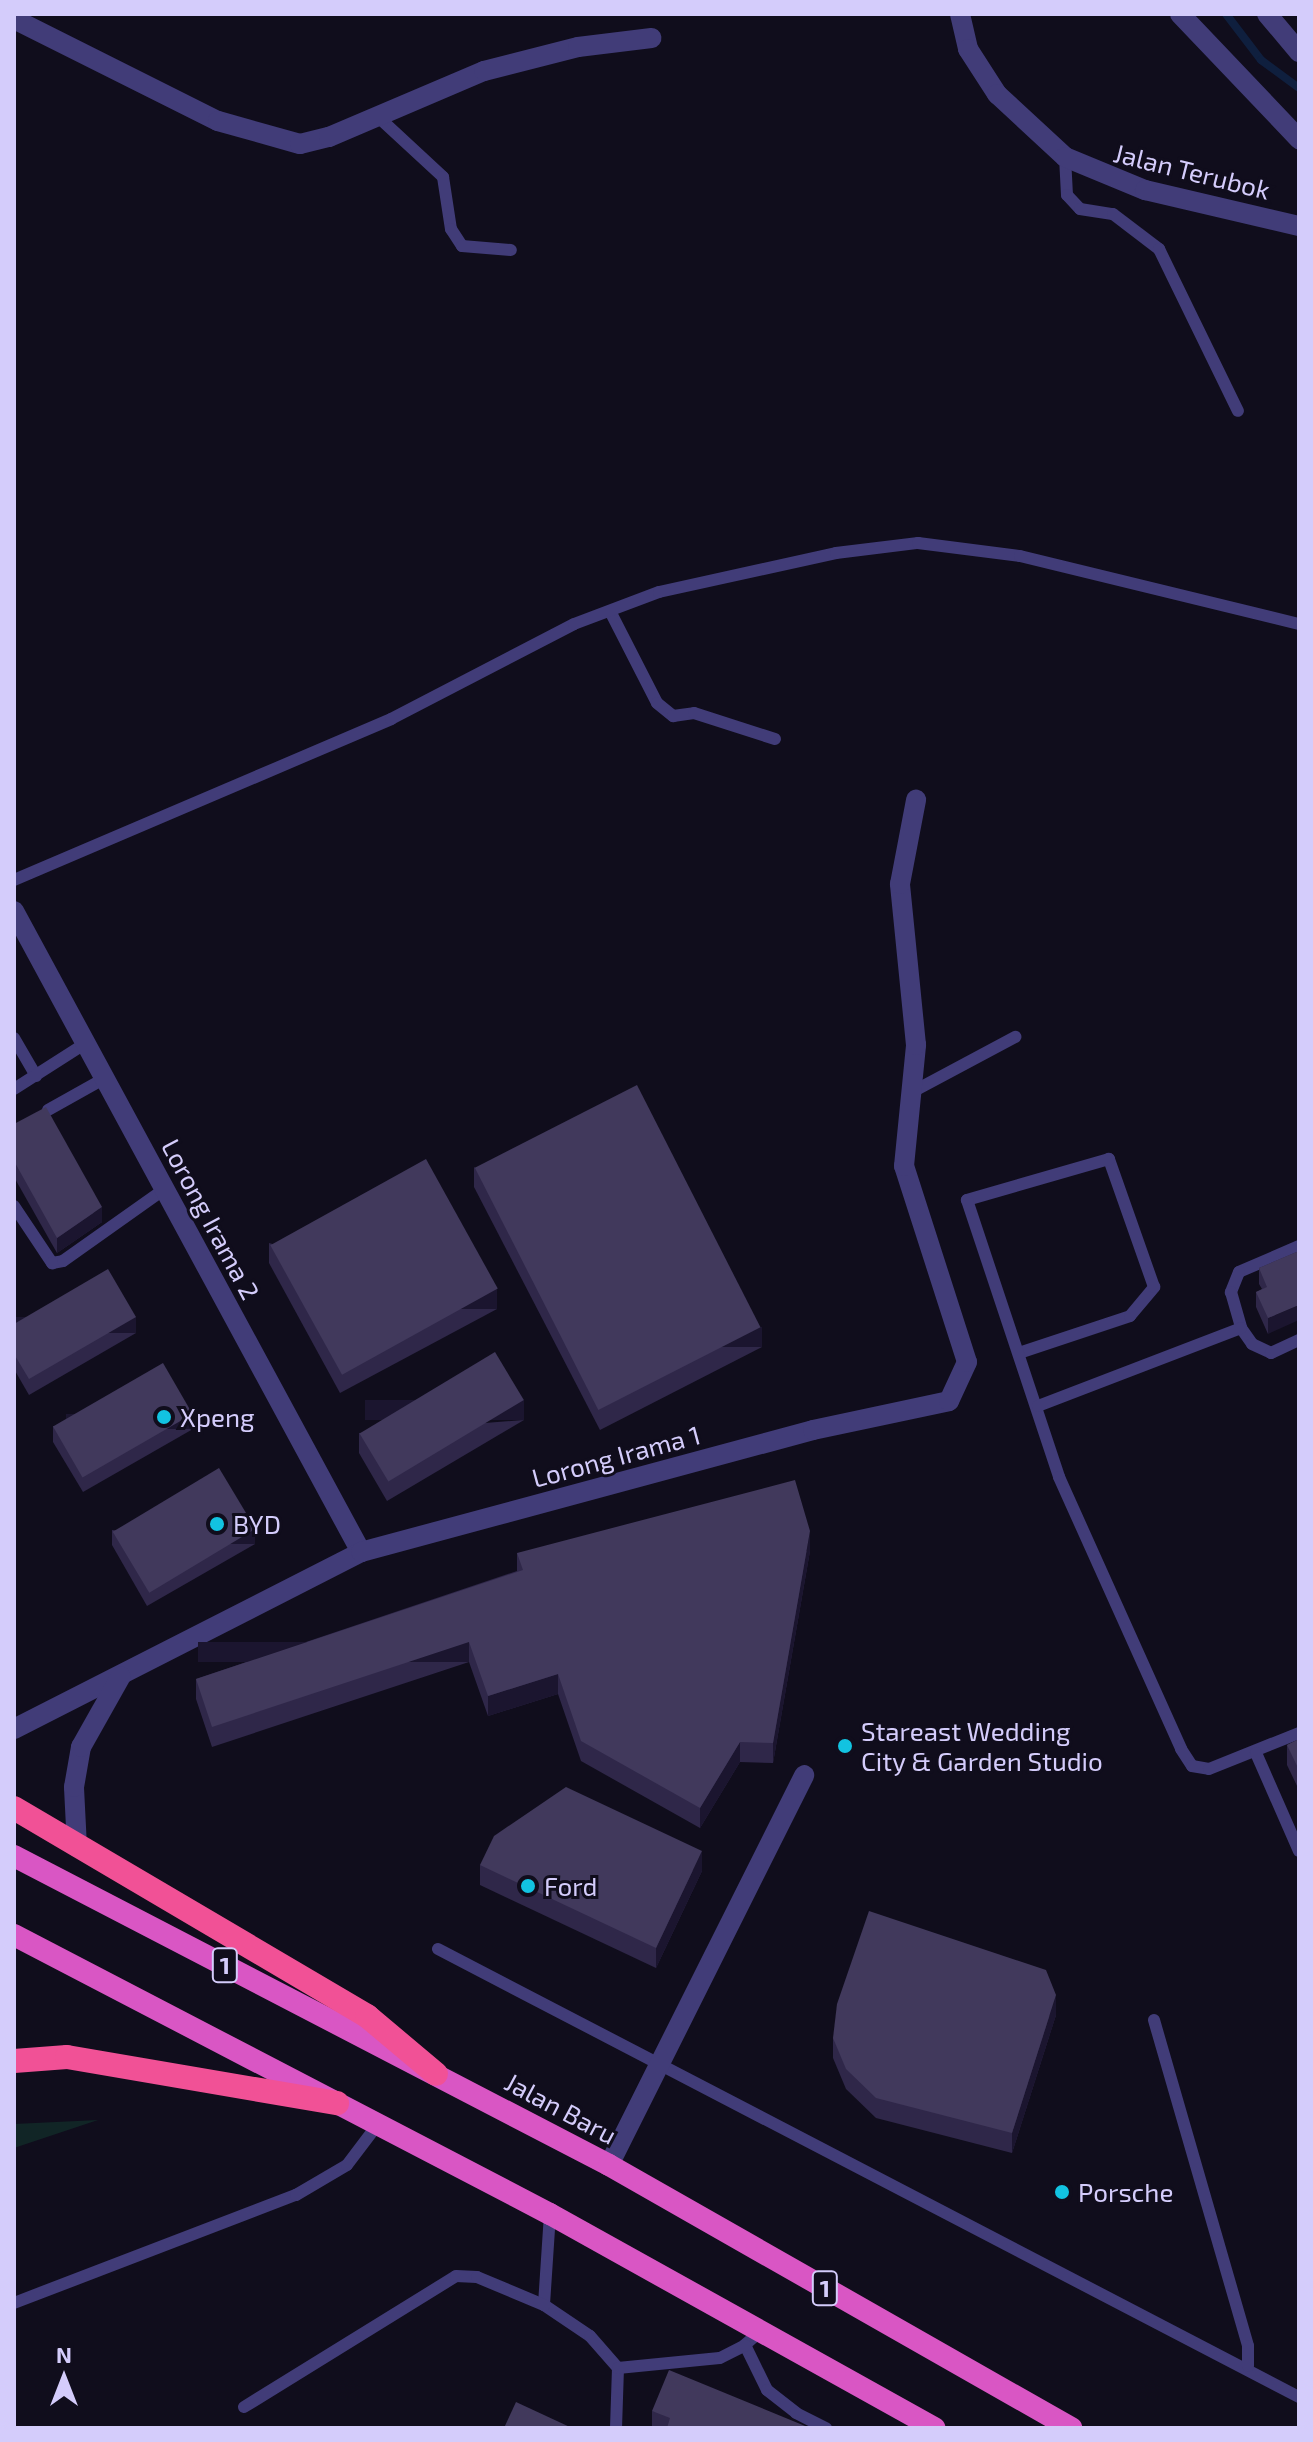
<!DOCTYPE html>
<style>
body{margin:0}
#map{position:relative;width:1313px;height:2442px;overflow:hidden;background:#100d1c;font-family:"Exo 2",sans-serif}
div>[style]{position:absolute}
.green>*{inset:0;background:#112526}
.stream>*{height:8px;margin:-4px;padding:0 4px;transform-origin:4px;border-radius:4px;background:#0f1f3e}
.service>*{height:12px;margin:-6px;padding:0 6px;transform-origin:6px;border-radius:6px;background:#413c78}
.minor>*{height:20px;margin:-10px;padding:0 10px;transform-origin:10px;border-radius:10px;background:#413c78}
.trunk>*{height:22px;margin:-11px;padding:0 11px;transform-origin:11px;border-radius:11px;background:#d956c4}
.motorway>*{height:24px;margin:-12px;padding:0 12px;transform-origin:12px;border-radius:12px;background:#f15196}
.wall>*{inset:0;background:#2f2749}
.shaded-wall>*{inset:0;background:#1b152f;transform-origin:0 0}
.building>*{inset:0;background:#41395c;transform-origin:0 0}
.dots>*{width:22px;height:22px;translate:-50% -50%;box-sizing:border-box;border:4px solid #100d1c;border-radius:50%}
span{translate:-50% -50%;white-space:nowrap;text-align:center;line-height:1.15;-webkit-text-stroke:6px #100d1c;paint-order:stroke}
.shield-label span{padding:2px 6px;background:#100d1c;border:2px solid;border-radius:6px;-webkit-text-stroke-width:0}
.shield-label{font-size:24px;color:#d4ccfb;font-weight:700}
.street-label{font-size:26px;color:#d4ccfb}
.poi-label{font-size:26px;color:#d4ccfb}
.left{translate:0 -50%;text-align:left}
.frame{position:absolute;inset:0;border:16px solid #d4ccfb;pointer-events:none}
.north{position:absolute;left:24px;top:2338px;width:80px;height:80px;-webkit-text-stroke:6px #100d1c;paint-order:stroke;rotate:0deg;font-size:22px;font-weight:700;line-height:32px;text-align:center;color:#d4ccfb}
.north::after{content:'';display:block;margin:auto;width:28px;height:36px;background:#d4ccfb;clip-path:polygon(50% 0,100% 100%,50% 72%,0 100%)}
</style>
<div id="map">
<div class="green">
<div style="clip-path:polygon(98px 2120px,14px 2148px,14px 2124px)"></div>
</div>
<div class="stream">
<div style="left:1226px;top:14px;width:58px;rotate:52.7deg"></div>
<div style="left:1261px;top:60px;width:47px;rotate:36.4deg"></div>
</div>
<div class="service">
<div style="left:375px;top:114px;width:93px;rotate:42.8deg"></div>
<div style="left:443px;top:177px;width:53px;rotate:81.3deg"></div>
<div style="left:451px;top:229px;width:20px;rotate:57deg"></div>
<div style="left:462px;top:246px;width:49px;rotate:4.7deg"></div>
<div style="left:1065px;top:157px;width:38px;rotate:87deg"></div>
<div style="left:1067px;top:195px;width:19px;rotate:47deg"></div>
<div style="left:1080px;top:209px;width:33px;rotate:9deg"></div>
<div style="left:1113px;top:214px;width:58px;rotate:37.3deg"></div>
<div style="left:1159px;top:249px;width:180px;rotate:64deg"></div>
<div style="left:610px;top:611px;width:103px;rotate:62.9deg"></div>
<div style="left:657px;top:703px;width:21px;rotate:39deg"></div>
<div style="left:673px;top:716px;width:21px;rotate:-8deg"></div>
<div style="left:694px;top:713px;width:85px;rotate:17.8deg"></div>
<div style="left:14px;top:880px;width:410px;rotate:-23.1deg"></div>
<div style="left:391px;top:719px;width:206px;rotate:-27.4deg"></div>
<div style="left:574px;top:624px;width:91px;rotate:-20.6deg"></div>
<div style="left:659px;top:592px;width:181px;rotate:-12.4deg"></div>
<div style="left:836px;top:553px;width:83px;rotate:-7deg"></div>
<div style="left:918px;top:543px;width:103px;rotate:7.3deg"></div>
<div style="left:1020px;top:556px;width:287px;rotate:13.7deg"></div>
<div style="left:14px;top:1038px;width:44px;rotate:59.9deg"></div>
<div style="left:14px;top:1089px;width:85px;rotate:-32.6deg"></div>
<div style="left:914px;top:1091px;width:115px;rotate:-28.1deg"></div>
<div style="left:48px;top:1110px;width:65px;rotate:-29.3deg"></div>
<div style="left:14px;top:1206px;width:69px;rotate:56.3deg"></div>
<div style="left:52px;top:1263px;width:11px;rotate:-10deg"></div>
<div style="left:63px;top:1261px;width:126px;rotate:-35.3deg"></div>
<div style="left:1299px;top:1246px;width:65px;rotate:156.6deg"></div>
<div style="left:1239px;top:1272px;width:22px;rotate:112deg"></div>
<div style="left:1231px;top:1292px;width:37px;rotate:74deg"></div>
<div style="left:1241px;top:1328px;width:19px;rotate:55deg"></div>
<div style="left:1252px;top:1344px;width:21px;rotate:25deg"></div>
<div style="left:1271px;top:1353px;width:31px;rotate:-25deg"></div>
<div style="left:1019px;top:1353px;width:117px;rotate:-18.4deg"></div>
<div style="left:1130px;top:1316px;width:38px;rotate:-50deg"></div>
<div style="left:1154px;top:1287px;width:136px;rotate:-109.4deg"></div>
<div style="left:1109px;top:1159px;width:148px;rotate:163.9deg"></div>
<div style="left:967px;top:1200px;width:292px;rotate:71.6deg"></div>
<div style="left:1059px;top:1477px;width:298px;rotate:65.8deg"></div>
<div style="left:1181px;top:1749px;width:20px;rotate:57deg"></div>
<div style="left:1192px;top:1766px;width:17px;rotate:10deg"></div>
<div style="left:1209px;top:1769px;width:97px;rotate:-21.8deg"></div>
<div style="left:1038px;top:1406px;width:217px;rotate:-21deg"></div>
<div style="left:1256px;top:1753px;width:107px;rotate:66.3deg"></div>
<div style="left:438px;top:1949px;width:971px;rotate:27.49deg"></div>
<div style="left:1154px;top:2020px;width:339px;rotate:73.9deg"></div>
<div style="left:1248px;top:2346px;width:20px;rotate:90deg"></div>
<div style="left:550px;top:2214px;width:91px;rotate:93.8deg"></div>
<div style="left:544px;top:2305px;width:55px;rotate:34deg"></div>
<div style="left:590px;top:2336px;width:43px;rotate:48.8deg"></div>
<div style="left:618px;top:2368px;width:60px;rotate:91.9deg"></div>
<div style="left:14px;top:2303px;width:302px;rotate:-21deg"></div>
<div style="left:296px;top:2195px;width:59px;rotate:-30.5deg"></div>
<div style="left:347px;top:2165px;width:51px;rotate:-52.9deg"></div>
<div style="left:762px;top:2330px;width:23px;rotate:139deg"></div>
<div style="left:745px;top:2345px;width:50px;rotate:63.9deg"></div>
<div style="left:767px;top:2390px;width:37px;rotate:38deg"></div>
<div style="left:796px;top:2413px;width:34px;rotate:27deg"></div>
<div style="left:618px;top:2368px;width:102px;rotate:-5.6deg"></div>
<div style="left:720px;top:2358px;width:28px;rotate:-27deg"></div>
<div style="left:244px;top:2407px;width:249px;rotate:-31.7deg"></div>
<div style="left:456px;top:2276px;width:21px;rotate:3deg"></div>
<div style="left:477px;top:2277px;width:73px;rotate:22.7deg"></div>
</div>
<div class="minor">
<div style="left:960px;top:14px;width:36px;rotate:77deg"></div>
<div style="left:968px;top:49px;width:54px;rotate:57.2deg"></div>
<div style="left:997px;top:94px;width:93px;rotate:42.8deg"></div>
<div style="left:1065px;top:157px;width:87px;rotate:22.4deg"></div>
<div style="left:1145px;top:190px;width:158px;rotate:13.2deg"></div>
<div style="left:1180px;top:14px;width:173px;rotate:46.4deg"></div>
<div style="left:1267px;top:14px;width:50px;rotate:49.9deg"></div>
<div style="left:14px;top:19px;width:228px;rotate:26.6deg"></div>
<div style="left:218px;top:121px;width:85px;rotate:15.7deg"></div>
<div style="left:300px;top:144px;width:30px;rotate:-14deg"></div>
<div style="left:329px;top:137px;width:168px;rotate:-23.1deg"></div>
<div style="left:484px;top:71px;width:97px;rotate:-14.3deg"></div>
<div style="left:578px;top:47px;width:74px;rotate:-7deg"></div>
<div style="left:14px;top:911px;width:729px;rotate:61.57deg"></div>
<div style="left:14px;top:1729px;width:390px;rotate:-27deg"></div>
<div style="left:361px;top:1552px;width:468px;rotate:-15.1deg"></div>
<div style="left:813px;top:1430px;width:139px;rotate:-12deg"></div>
<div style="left:949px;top:1401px;width:43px;rotate:-65.2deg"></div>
<div style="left:967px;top:1362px;width:206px;rotate:-107.8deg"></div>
<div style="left:904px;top:1166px;width:122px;rotate:-84.3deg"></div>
<div style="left:916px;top:1045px;width:162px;rotate:-95.7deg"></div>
<div style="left:900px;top:884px;width:86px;rotate:-79.2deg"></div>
<div style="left:77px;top:1847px;width:60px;rotate:-92.9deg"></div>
<div style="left:74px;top:1787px;width:41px;rotate:-80.1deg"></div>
<div style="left:81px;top:1747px;width:81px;rotate:-60.6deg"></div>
<div style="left:609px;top:2165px;width:436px;rotate:-63.4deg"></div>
</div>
<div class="trunk">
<div style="left:14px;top:1856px;width:670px;rotate:27.44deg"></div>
<div style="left:609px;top:2165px;width:532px;rotate:29.65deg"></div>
<div style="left:14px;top:1935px;width:604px;rotate:27.5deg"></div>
<div style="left:550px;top:2214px;width:440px;rotate:29.1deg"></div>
</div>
<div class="motorway">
<div style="left:14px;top:1808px;width:410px;rotate:30.5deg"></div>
<div style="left:367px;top:2016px;width:90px;rotate:40deg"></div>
<div style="left:14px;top:2061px;width:53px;rotate:-4.3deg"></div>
<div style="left:67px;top:2057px;width:274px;rotate:9.7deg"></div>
</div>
<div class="wall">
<div style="clip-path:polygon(14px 1124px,102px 1222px,57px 1253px,14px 1177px)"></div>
<div style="clip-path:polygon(474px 1167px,762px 1347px,600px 1430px,474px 1187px)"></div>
<div style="clip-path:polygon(269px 1243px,497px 1309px,340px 1393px,269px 1263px)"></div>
<div style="clip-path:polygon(1299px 1251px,1268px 1334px,1256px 1307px,1256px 1292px,1262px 1289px,1259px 1284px,1259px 1268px)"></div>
<div style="clip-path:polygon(14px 1324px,136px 1333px,29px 1395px,14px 1369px)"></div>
<div style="clip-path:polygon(524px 1420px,387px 1501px,359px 1453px,359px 1433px)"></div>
<div style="clip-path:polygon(53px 1426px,193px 1429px,83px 1492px,53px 1442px)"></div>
<div style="clip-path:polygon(112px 1530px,255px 1544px,147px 1606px,112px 1545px)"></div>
<div style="clip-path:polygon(810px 1551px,773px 1763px,740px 1762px,700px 1828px,581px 1761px,558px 1694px,488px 1716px,469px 1662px,212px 1747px,196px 1699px,196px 1679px,517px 1571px,517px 1553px)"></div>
<div style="clip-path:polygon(1299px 1739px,1299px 1790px,1287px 1765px,1287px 1745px)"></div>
<div style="clip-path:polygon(480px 1865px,702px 1871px,656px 1968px,480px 1885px)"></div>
<div style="clip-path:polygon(1056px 2015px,1012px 2153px,876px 2118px,846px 2089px,833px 2058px,833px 2038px)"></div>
<div style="clip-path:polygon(652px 2411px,810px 2428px,652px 2428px)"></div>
</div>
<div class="shaded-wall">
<div style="clip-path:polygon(102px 1207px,102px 1222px,57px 1253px,57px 1238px)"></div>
<div style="left:497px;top:1289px;width:20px;height:178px;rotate:90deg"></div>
<div style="clip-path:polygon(1299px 1305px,1299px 1320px,1268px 1334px,1268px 1318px)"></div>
<div style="left:136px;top:1317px;width:16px;height:124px;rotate:90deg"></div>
<div style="left:762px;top:1327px;width:20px;height:182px;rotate:90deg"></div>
<div style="left:524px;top:1400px;width:20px;height:159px;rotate:90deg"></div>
<div style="left:193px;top:1414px;width:15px;height:127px;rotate:90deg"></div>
<div style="left:255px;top:1529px;width:15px;height:125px;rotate:90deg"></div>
<div style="clip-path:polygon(810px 1531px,810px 1551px,773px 1763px,773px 1743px)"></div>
<div style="left:469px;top:1642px;width:20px;height:271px;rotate:90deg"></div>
<div style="clip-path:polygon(558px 1674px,558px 1694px,488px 1716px,488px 1696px)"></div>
<div style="clip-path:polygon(740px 1742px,740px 1762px,700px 1828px,700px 1808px)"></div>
<div style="clip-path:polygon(702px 1851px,702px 1871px,656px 1968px,656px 1948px)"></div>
<div style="clip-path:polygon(1056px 1995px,1056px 2015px,1012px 2153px,1012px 2133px)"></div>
</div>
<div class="building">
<div style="left:637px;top:1085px;width:272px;height:182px;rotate:63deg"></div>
<div style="clip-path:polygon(46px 1107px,102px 1207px,57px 1238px,14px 1161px,14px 1124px)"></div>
<div style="left:426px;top:1159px;width:148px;height:178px;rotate:61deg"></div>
<div style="clip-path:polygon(1299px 1251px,1299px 1305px,1268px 1318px,1256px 1292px,1267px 1287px,1259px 1268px)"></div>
<div style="clip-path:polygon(108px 1269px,136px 1317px,29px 1379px,14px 1354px,14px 1324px)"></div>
<div style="left:495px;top:1352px;width:56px;height:158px;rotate:59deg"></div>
<div style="left:163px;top:1363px;width:59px;height:127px;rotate:60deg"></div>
<div style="left:219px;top:1468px;width:71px;height:124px;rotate:59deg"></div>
<div style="clip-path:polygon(795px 1480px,810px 1531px,773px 1743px,740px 1742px,700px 1808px,581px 1741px,558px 1674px,488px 1696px,469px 1642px,212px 1727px,196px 1679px,523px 1570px,517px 1553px)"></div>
<div style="clip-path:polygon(1299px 1739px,1299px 1770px,1287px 1745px)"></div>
<div style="clip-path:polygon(566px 1787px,702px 1851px,656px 1948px,480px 1865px,494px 1836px)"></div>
<div style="clip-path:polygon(869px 1911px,1046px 1970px,1056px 1995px,1012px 2133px,876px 2098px,846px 2069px,833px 2038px,837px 2004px)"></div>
<div style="clip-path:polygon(669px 2370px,810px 2428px,667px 2428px,670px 2418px,652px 2411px)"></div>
<div style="clip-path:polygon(516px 2402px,572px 2428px,504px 2428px)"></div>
</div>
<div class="dots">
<div style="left:164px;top:1417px;background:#12c3e1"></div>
<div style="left:217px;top:1524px;background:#12c3e1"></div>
<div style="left:845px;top:1746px;background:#12c3e1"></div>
<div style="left:528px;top:1886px;background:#12c3e1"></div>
<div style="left:1062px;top:2192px;background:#12c3e1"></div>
</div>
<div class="shield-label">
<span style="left:225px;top:1965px">1</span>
<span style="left:825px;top:2288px">1</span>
</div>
<div class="street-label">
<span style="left:1192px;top:171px;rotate:14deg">Jalan Terubok</span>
<span style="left:211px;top:1219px;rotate:62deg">Lorong Irama 2</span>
<span style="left:616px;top:1456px;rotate:-15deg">Lorong Irama 1</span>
<span style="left:561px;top:2108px;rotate:28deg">Jalan Baru</span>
</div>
<div class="poi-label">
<span class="left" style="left:180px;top:1417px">Xpeng</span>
<span class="left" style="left:233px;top:1524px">BYD</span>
<span class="left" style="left:861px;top:1746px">Stareast Wedding<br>City &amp; Garden Studio</span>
<span class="left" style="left:544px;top:1886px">Ford</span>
<span class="left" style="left:1078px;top:2192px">Porsche</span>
</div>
<div class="frame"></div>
<div class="north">N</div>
</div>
